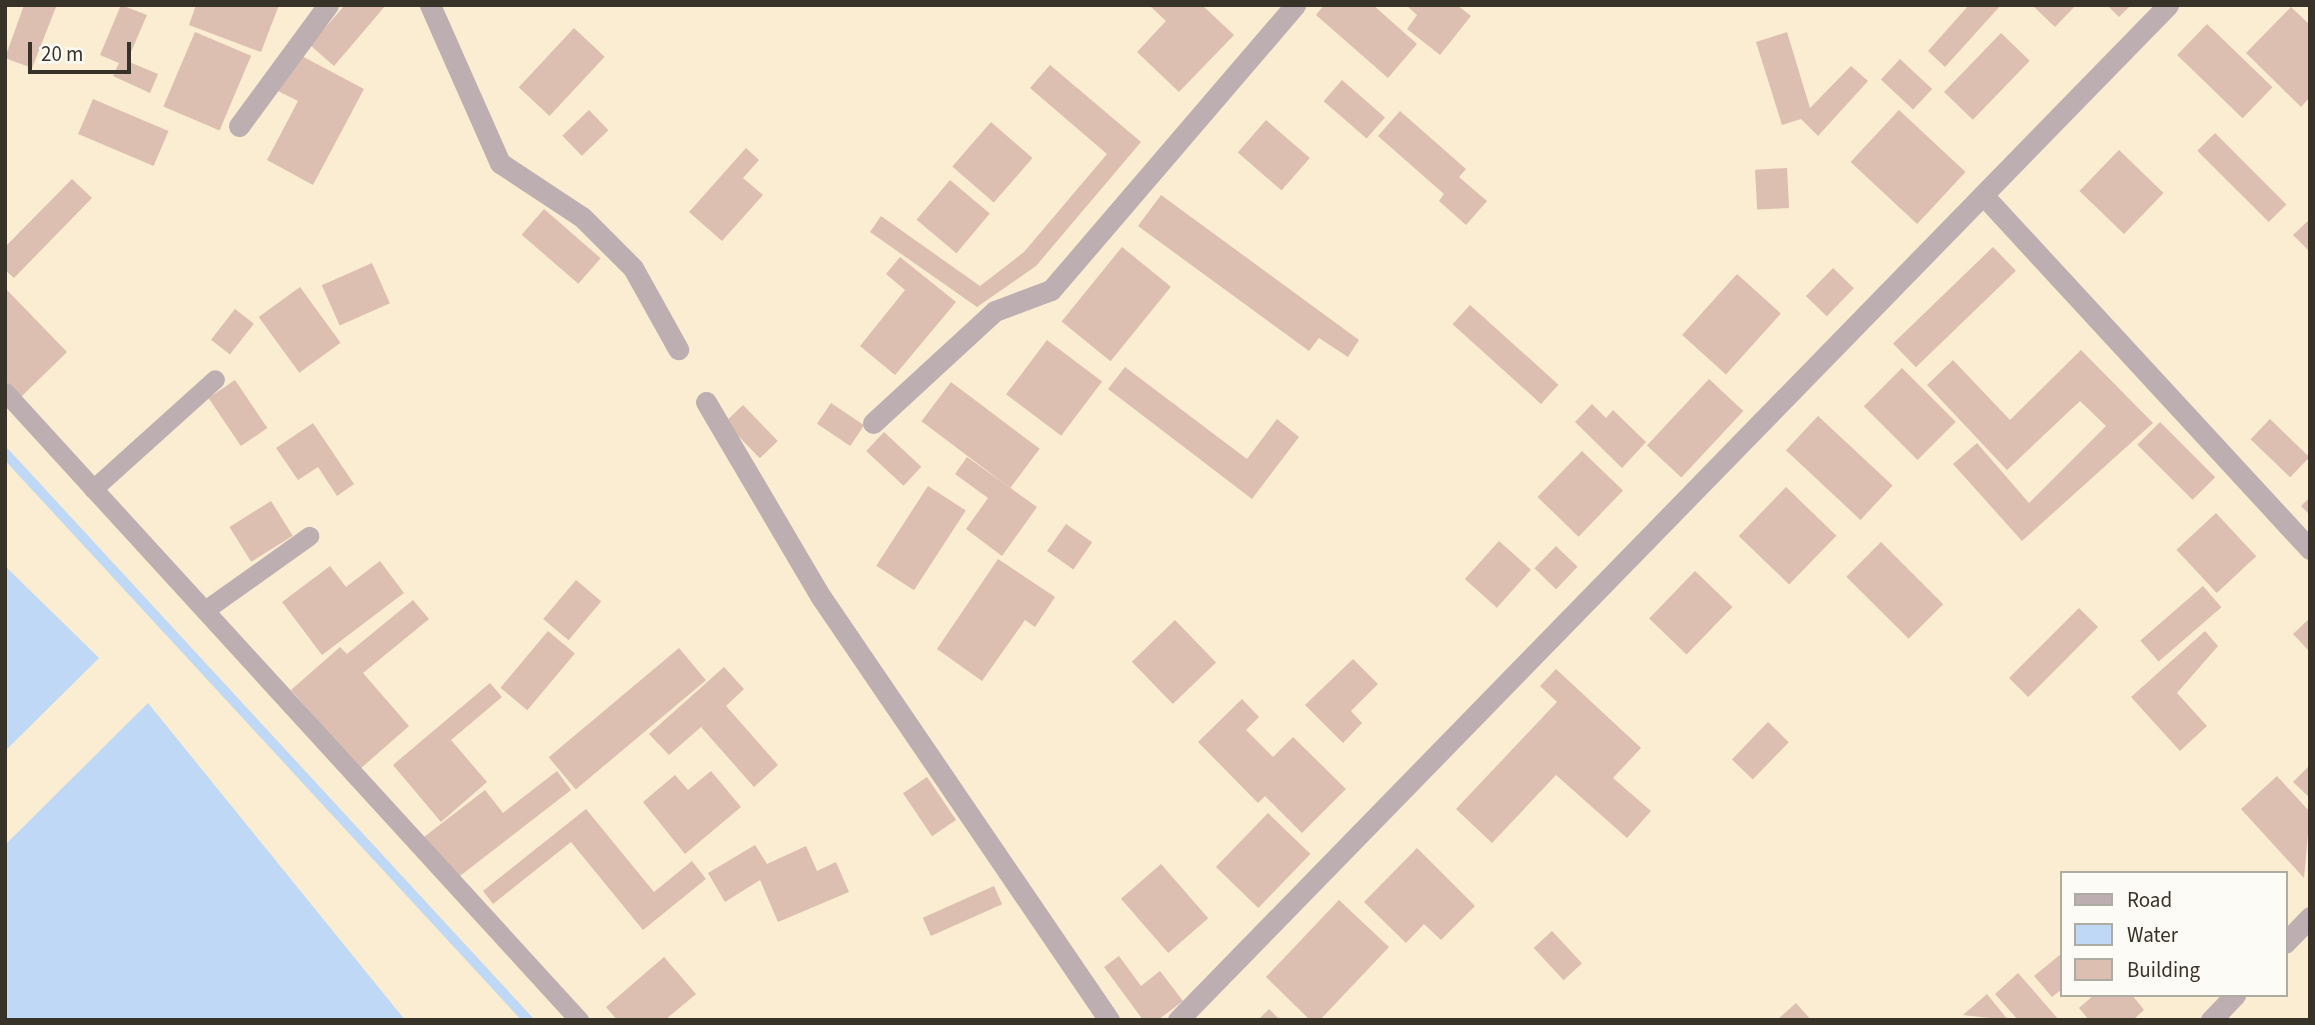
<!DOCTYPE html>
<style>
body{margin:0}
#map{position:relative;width:2315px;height:1025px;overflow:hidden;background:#faedd1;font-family:"Source Sans 3",sans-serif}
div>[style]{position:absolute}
.water>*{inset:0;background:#bed8f5}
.stream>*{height:10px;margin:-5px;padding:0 5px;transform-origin:5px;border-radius:5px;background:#bed8f5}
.building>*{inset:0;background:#dcbfb1;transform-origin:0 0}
.service>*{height:19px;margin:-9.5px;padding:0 9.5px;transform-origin:9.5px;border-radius:9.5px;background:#bdaeb1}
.minor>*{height:21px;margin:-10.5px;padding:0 10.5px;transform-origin:10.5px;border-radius:10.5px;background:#bdaeb1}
span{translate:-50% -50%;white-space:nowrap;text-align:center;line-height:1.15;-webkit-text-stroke:5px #fdfbf5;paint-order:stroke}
.frame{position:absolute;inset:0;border:7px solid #383328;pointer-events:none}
.legend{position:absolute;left:2060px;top:871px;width:228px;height:126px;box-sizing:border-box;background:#fdfbf5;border:2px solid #aeaba3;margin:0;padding:9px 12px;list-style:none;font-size:21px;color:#383328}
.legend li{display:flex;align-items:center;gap:14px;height:35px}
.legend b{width:35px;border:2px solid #aeaba3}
.scale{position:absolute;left:28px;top:42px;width:103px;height:32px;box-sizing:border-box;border:4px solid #383328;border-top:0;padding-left:9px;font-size:21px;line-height:24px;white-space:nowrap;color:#383328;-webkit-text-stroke:5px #fdfbf5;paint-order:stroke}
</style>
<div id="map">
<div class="water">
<div style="clip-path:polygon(5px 566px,99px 658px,5px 751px)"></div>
<div style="clip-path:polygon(148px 703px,405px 1020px,5px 1020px,5px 845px)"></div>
</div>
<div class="stream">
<div style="left:5px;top:453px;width:771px;rotate:47.31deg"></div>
</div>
<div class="building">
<div style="clip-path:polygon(24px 5px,56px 7px,32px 68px,5px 58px)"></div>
<div style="clip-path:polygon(121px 5px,147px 15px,127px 61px,158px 74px,150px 93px,113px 76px,119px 63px,100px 55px)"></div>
<div style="clip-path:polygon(196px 5px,279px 5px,261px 52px,189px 25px)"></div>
<div style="clip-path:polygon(345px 5px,386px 5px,334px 66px,310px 45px)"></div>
<div style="clip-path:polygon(1149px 5px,1202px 5px,1234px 35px,1179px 92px,1137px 52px,1166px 21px)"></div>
<div style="clip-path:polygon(1324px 5px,1373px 5px,1417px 44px,1388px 78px,1316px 15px)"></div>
<div style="clip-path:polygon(1406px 5px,1457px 5px,1471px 16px,1440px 55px,1407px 29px,1417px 15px)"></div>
<div style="clip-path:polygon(1969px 5px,2001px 5px,1945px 67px,1928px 51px)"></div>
<div style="clip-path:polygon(2032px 5px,2076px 5px,2055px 27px)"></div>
<div style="clip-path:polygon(2107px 5px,2131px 5px,2119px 17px)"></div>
<div style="clip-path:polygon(2291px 7px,2310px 25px,2310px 97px,2301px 107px,2246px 53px)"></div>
<div style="left:2207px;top:24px;width:91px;height:43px;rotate:44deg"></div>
<div style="left:574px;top:28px;width:42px;height:81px;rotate:43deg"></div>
<div style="left:195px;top:32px;width:61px;height:81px;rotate:23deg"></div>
<div style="clip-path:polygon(1787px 32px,1810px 108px,1851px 66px,1868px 81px,1818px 136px,1801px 119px,1782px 125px,1756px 42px)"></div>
<div style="left:2001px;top:33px;width:40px;height:82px;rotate:44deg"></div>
<div style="clip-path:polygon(298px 54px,364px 89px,313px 185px,267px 160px,298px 101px,278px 91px)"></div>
<div style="left:1900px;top:59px;width:44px;height:28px;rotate:43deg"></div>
<div style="clip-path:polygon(1050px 65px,1141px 142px,1036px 266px,977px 307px,870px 232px,881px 216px,980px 286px,1024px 252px,1107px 154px,1030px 88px)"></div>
<div style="left:1342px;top:80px;width:57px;height:28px;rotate:41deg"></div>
<div style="left:93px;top:99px;width:82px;height:38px;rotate:23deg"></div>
<div style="left:589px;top:110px;width:28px;height:37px;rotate:46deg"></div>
<div style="left:1899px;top:110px;width:91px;height:71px;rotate:43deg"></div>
<div style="clip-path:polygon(1400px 111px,1466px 169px,1459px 177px,1487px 201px,1466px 225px,1439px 201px,1444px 194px,1378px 136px)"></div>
<div style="left:1266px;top:120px;width:58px;height:43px;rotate:41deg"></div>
<div style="left:991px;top:122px;width:55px;height:59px;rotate:41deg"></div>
<div style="left:2215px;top:133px;width:101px;height:25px;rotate:45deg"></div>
<div style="clip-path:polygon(746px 148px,759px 160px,743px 178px,763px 195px,722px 241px,689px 212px)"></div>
<div style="left:2119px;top:150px;width:62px;height:57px;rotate:44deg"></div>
<div style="left:1787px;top:168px;width:40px;height:32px;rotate:87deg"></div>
<div style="clip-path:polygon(72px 179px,92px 198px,14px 278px,5px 270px,5px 247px)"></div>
<div style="left:950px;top:180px;width:52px;height:52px;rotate:40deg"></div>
<div style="clip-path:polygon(1161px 195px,1359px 340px,1348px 357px,1319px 338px,1309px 351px,1138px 226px)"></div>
<div style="left:544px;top:209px;width:75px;height:34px;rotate:41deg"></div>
<div style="clip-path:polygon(2310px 219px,2310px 252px,2293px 235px)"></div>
<div style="left:1122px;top:247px;width:63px;height:96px;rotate:39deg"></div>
<div style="left:1993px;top:247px;width:33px;height:139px;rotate:46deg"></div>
<div style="clip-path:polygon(900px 257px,956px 302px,895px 375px,860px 346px,905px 290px,886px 274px)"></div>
<div style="left:372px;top:263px;width:44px;height:55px;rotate:66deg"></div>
<div style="left:1833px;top:268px;width:29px;height:39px;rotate:44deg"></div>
<div style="left:1737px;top:274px;width:59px;height:82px;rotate:42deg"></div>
<div style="left:300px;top:287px;width:69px;height:51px;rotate:54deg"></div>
<div style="clip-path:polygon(5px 288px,67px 352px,21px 397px,5px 381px)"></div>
<div style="left:1470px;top:305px;width:119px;height:26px;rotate:42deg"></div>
<div style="left:235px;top:309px;width:24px;height:39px;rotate:38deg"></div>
<div style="left:1047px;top:340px;width:69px;height:68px;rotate:37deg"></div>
<div style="clip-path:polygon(2081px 350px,2153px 423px,2022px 541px,1953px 464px,1977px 443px,2029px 503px,2106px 426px,2080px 401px,2007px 470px,1927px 385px,1953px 360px,2010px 420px)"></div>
<div style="clip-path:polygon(1125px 367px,1247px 459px,1277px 419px,1299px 437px,1252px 499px,1108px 389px)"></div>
<div style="left:1902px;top:368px;width:76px;height:54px;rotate:45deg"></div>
<div style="left:1709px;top:379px;width:47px;height:91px;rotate:43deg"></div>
<div style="left:235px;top:380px;width:58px;height:32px;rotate:56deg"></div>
<div style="left:951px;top:382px;width:111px;height:49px;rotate:37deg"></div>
<div style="left:831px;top:403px;width:40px;height:25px;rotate:34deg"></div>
<div style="clip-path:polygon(1592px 404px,1606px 418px,1613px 410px,1646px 442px,1622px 468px,1575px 422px)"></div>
<div style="left:743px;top:405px;width:50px;height:25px;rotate:46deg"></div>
<div style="left:1818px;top:416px;width:102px;height:47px;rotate:43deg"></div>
<div style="left:2270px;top:419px;width:55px;height:28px;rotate:44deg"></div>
<div style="left:2160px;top:422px;width:78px;height:32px;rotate:45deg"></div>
<div style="clip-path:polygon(313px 423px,354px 484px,337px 496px,318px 467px,298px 480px,276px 448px)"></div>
<div style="left:884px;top:432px;width:51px;height:26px;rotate:43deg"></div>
<div style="left:1582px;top:451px;width:57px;height:64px;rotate:44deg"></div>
<div style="clip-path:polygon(967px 457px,1037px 507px,1002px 556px,966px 529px,988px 498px,955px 474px)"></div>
<div style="left:928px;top:486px;width:45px;height:95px;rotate:33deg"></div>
<div style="left:1786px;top:487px;width:70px;height:68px;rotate:44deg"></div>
<div style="clip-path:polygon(2310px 497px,2310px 515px,2301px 506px)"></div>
<div style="left:271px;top:501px;width:41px;height:49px;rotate:58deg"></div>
<div style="left:2216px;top:513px;width:59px;height:54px;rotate:47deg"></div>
<div style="left:1066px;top:524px;width:32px;height:33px;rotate:35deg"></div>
<div style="left:1499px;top:541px;width:43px;height:51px;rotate:42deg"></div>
<div style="left:1881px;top:542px;width:88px;height:49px;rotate:45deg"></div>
<div style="left:1556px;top:546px;width:30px;height:31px;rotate:44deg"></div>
<div style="clip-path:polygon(998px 559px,1055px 597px,1035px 627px,1025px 620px,982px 681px,937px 649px)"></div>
<div style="clip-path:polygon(380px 561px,404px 593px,322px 655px,282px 602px,330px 566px,346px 587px)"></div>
<div style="left:1695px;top:571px;width:52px;height:66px;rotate:44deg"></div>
<div style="left:576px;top:580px;width:33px;height:51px;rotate:40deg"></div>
<div style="left:2203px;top:586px;width:28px;height:83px;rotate:49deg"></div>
<div style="clip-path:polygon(413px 600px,429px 619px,363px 673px,409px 726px,360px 769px,291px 690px,340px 647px,347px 654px)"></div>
<div style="left:2079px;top:608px;width:27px;height:99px;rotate:45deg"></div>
<div style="clip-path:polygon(2310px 618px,2310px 652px,2293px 634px)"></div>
<div style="left:1175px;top:620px;width:59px;height:60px;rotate:46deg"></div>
<div style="left:548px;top:631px;width:35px;height:74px;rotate:40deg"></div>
<div style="clip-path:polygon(2205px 631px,2218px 646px,2177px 693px,2207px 726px,2180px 751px,2131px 697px)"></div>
<div style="left:679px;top:648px;width:42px;height:170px;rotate:50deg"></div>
<div style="clip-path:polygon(1353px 659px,1378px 684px,1351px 711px,1362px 723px,1343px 743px,1305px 705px)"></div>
<div style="clip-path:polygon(724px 667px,744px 689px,726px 706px,778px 765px,754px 787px,701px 727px,669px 755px,649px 734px)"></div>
<div style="clip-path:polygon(1556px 669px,1641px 748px,1613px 778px,1651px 811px,1627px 838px,1556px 775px,1492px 843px,1456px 809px,1557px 702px,1540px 686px)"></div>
<div style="clip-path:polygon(490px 683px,502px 697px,451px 740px,487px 782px,441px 822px,393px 765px)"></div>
<div style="clip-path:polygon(1242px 699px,1259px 717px,1246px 730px,1273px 757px,1293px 737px,1346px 789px,1302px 833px,1265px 796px,1258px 803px,1198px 742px)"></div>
<div style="left:1768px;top:722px;width:29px;height:52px;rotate:44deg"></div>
<div style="clip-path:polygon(2310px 765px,2310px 798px,2293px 782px)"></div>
<div style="clip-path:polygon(557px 771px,571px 790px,456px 879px,424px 837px,485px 790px,503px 813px)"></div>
<div style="clip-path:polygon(711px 771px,741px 807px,685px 854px,643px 802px,675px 775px,688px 790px)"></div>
<div style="clip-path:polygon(2277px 776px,2310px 812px,2304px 878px,2241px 809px)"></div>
<div style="left:927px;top:777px;width:52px;height:29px;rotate:56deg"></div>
<div style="clip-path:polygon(586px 809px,654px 892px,692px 861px,706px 879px,643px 930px,571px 842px,493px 904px,483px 891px)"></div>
<div style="left:1268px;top:813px;width:59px;height:75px;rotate:44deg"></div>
<div style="clip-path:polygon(755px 845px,767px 864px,806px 846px,817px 871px,836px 862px,849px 892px,778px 922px,760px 880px,725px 902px,708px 873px)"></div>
<div style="clip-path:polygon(1417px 848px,1475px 906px,1441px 940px,1424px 924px,1406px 943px,1364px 902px)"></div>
<div style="left:1161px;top:864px;width:72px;height:53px;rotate:49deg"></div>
<div style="left:994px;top:886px;width:20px;height:78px;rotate:66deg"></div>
<div style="clip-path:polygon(1339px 900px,1389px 947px,1320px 1020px,1310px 1020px,1266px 977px)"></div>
<div style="left:1552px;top:931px;width:44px;height:25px;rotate:47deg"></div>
<div style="clip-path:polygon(2061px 954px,2061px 990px,2052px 997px,2034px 976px)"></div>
<div style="clip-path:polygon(1119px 956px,1141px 986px,1160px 971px,1183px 1001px,1158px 1020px,1143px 1020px,1104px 967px)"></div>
<div style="clip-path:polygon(664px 957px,696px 994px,665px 1020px,617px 1020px,606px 1007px)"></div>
<div style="clip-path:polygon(2018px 973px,2059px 1020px,2018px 1020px,1995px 994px)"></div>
<div style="clip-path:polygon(1987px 994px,2008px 1020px,1963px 1015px)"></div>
<div style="clip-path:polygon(2094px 995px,2132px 995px,2144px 1010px,2133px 1020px,2089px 1020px,2079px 1008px)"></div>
<div style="clip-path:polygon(1796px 1003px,1811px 1020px,1777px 1020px)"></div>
<div style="clip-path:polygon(1269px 1009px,1280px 1020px,1258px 1020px)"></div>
</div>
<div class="service">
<div style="left:5px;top:392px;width:851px;rotate:47.57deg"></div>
<div style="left:93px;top:489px;width:164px;rotate:-42deg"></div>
<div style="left:205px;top:610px;width:128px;rotate:-35.4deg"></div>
</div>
<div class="minor">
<div style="left:430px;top:5px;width:173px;rotate:66.1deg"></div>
<div style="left:500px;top:163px;width:98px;rotate:33.4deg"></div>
<div style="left:582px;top:217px;width:72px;rotate:45deg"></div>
<div style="left:633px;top:268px;width:93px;rotate:60.9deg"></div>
<div style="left:239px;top:126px;width:150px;rotate:-53.7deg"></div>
<div style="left:1984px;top:196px;width:481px;rotate:47.3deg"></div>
<div style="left:706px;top:402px;width:226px;rotate:59.5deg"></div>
<div style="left:821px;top:597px;width:512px;rotate:55.75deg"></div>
<div style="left:873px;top:423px;width:166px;rotate:-42.6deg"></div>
<div style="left:995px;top:311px;width:60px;rotate:-20.6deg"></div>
<div style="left:1051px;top:290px;width:375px;rotate:-49.4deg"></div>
<div style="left:2285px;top:943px;width:36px;rotate:-46deg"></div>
<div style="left:1178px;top:1020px;width:1418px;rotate:-45.71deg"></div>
<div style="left:2211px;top:1020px;width:35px;rotate:-46deg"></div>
</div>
<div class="frame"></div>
<ul class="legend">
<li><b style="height:9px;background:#bdaeb1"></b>Road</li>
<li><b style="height:19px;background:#bed8f5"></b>Water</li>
<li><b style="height:19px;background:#dcbfb1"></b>Building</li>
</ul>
<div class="scale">20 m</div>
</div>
